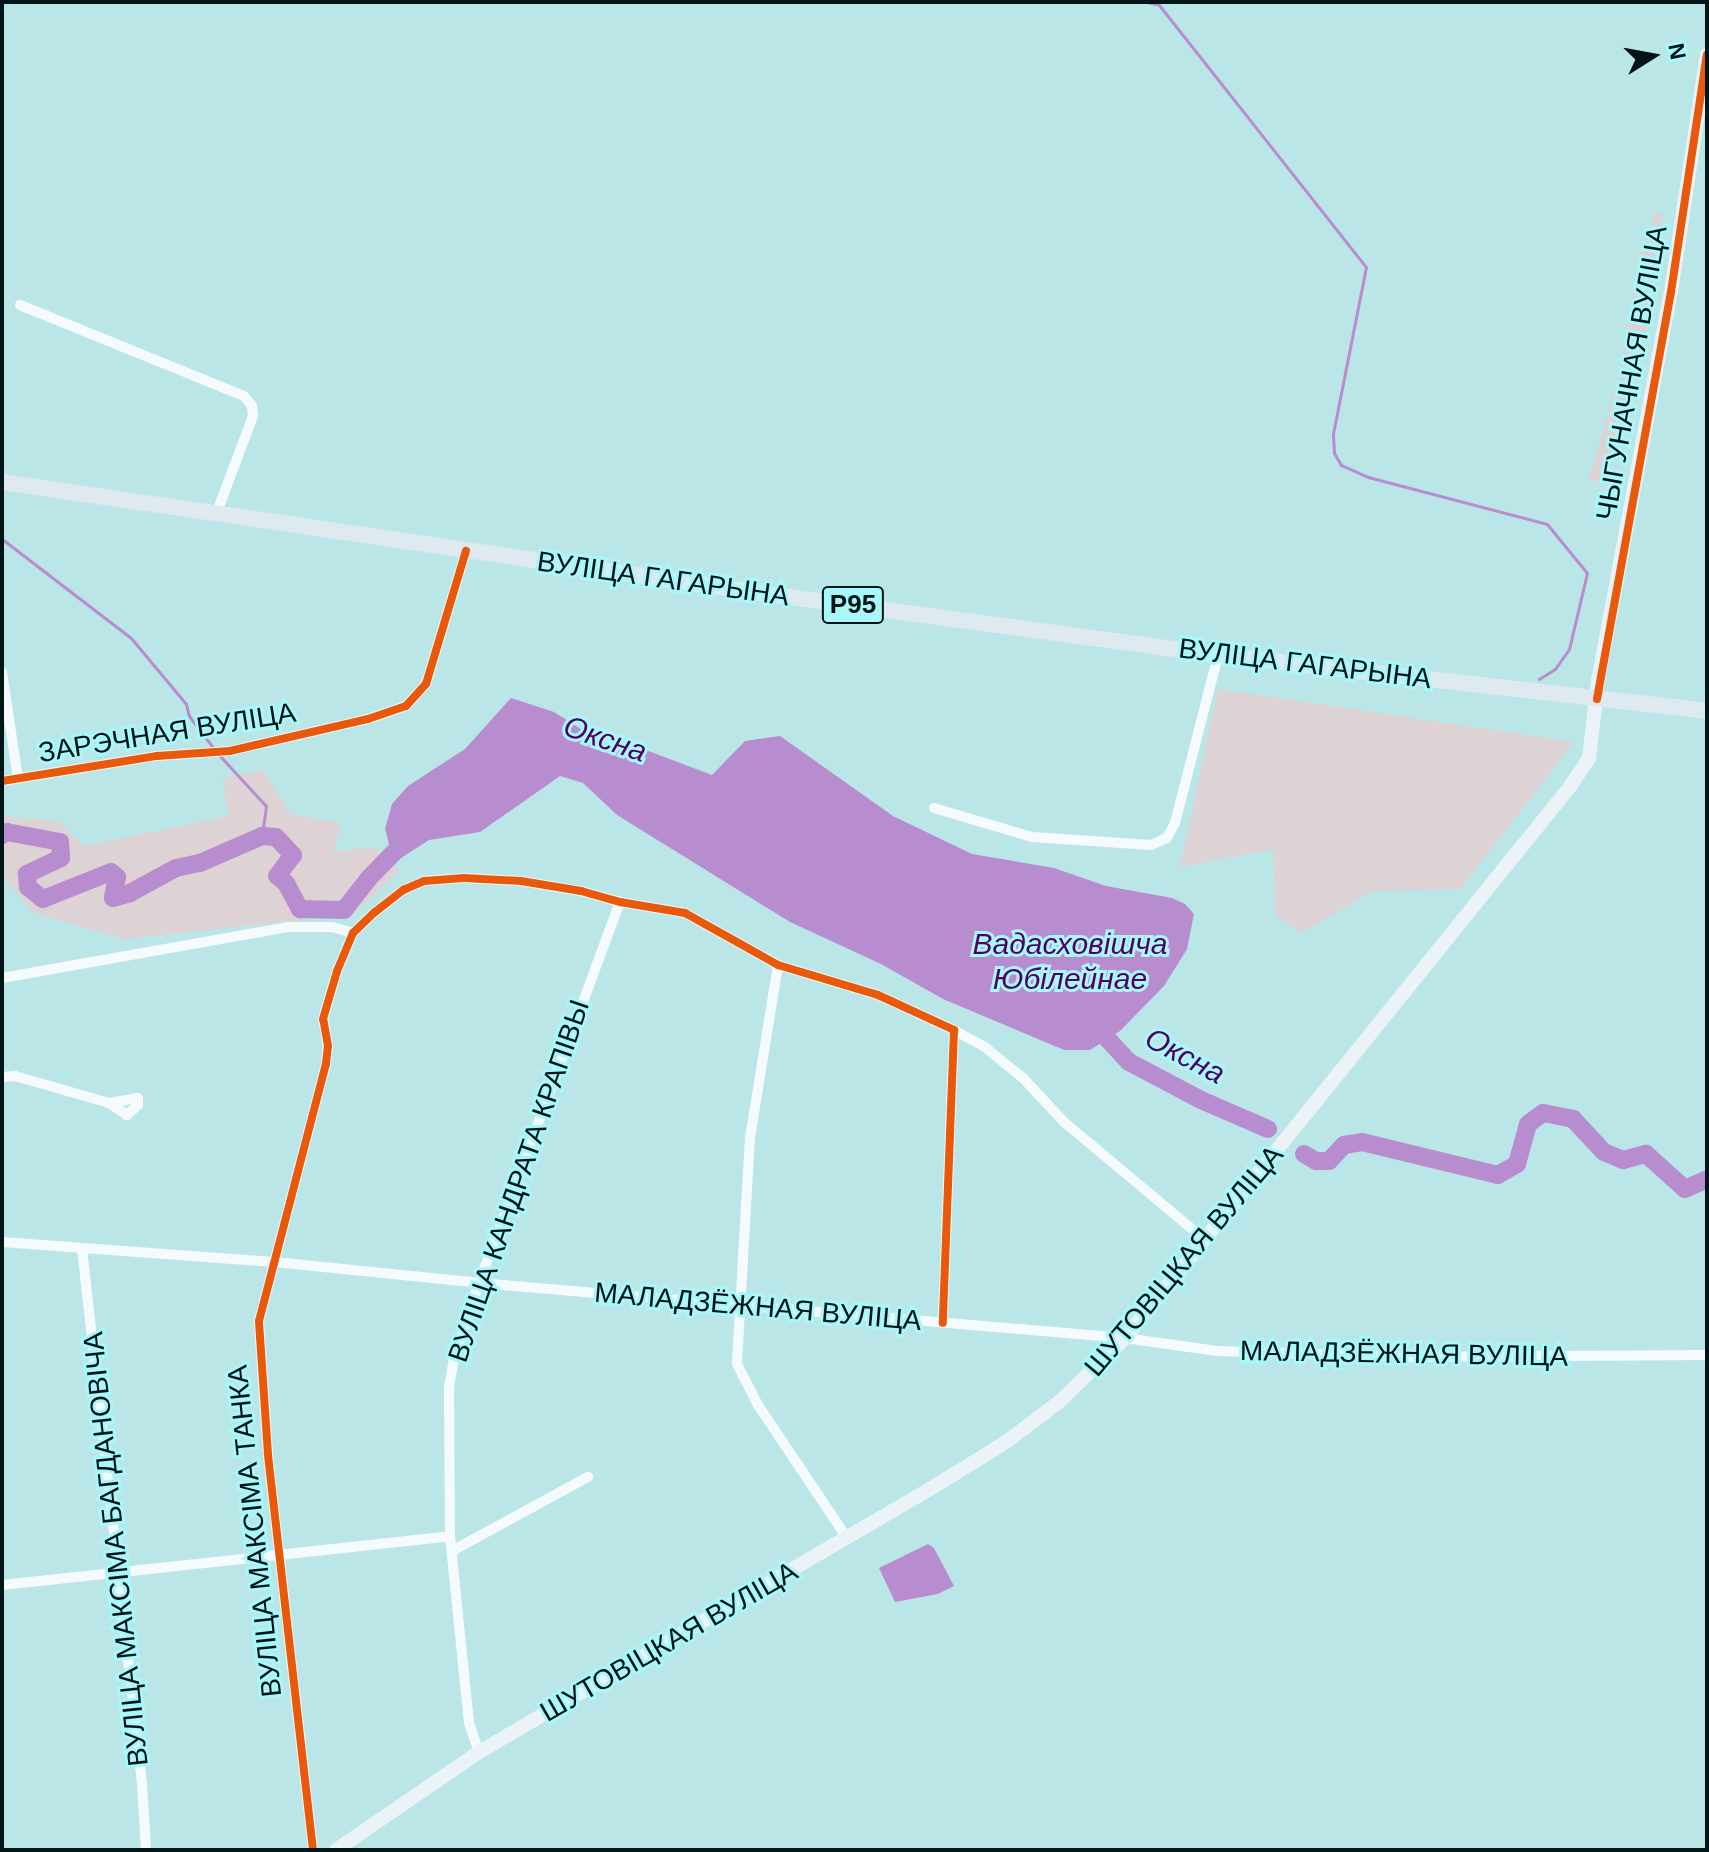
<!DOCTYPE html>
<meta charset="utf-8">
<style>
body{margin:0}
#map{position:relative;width:1709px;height:1852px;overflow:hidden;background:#bbe6e8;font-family:Arial,sans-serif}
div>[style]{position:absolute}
.green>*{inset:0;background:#ded3d4;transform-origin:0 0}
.water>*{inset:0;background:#b88dd0}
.stream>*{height:3px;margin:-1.5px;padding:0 1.5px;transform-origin:1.5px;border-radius:1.5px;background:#b88dd0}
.river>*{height:18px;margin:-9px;padding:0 9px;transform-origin:9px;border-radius:9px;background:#b88dd0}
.street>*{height:10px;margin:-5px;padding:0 5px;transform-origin:5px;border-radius:5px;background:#f5fbfc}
.secondary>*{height:14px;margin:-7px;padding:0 7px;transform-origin:7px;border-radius:7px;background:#ebf3f6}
.primary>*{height:16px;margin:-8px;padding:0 8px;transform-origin:8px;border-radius:8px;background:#dfe9f0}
.cycleway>*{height:8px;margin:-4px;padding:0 4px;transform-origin:4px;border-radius:4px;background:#e8590c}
span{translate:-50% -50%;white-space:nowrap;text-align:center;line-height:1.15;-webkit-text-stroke:6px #a8f7fb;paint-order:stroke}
.shield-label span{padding:2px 6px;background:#a8f7fb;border:2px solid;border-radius:6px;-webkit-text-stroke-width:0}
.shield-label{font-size:26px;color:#011416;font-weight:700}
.street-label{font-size:28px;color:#011416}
.water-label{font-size:30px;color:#51005f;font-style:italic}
.frame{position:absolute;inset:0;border:4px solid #011416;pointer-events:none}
.north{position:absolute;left:1613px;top:16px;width:80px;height:80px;-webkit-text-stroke:6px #a8f7fb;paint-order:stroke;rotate:79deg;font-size:22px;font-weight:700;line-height:32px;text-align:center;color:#011416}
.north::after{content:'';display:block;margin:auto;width:28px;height:36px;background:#011416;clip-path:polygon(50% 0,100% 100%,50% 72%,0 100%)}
</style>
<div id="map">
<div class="green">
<div style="clip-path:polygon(1654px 213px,1663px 214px,1652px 279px,1638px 277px,1635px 274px,1639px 250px,1647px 250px)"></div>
<div style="left:1633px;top:289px;width:19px;height:67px;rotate:9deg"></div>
<div style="left:1621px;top:368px;width:15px;height:116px;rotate:16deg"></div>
<div style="clip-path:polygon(1218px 689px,1574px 742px,1460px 889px,1373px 891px,1301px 933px,1275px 915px,1273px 849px,1180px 867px)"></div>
<div style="clip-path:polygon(263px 770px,290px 814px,341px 823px,333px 852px,374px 847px,400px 870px,354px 914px,124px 939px,34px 913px,2px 876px,2px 816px,59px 821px,84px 846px,229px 816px,222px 779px)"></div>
</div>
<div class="water">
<div style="clip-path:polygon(511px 698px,554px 712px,606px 745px,643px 749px,712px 775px,745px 741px,780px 736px,893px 816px,972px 854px,1054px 868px,1106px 886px,1172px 898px,1185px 904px,1194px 914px,1187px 949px,1164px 986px,1120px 1031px,1090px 1050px,1064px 1050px,943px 999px,881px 964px,790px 922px,617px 815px,583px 783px,560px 776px,480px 832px,429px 840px,401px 858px,393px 859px,385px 829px,392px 804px,408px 786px,465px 749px)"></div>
<div style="clip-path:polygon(928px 1544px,934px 1548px,954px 1586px,938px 1594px,895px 1602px,879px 1568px)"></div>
</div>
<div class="stream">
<div style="left:1147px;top:2px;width:12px;rotate:14deg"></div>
<div style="left:1159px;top:5px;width:334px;rotate:51.7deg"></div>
<div style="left:1366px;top:267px;width:170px;rotate:101.2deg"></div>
<div style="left:1333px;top:434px;width:19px;rotate:87deg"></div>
<div style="left:1334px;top:453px;width:14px;rotate:60deg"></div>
<div style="left:1341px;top:465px;width:30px;rotate:24deg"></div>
<div style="left:1368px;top:477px;width:185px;rotate:14.7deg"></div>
<div style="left:1547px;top:524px;width:63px;rotate:50.8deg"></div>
<div style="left:1587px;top:573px;width:78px;rotate:103.3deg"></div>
<div style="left:1569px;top:649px;width:24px;rotate:125deg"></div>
<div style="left:1555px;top:669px;width:19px;rotate:148deg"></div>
<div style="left:2px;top:539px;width:163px;rotate:37.5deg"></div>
<div style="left:131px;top:638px;width:86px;rotate:50.2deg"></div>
<div style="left:186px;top:704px;width:12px;rotate:76deg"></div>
<div style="left:189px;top:716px;width:43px;rotate:52.6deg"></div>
<div style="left:220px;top:756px;width:68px;rotate:47.4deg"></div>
<div style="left:266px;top:806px;width:30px;rotate:98deg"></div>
</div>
<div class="river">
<div style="left:2px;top:835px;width:6px;rotate:-31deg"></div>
<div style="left:7px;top:832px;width:54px;rotate:10.7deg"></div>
<div style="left:60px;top:842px;width:16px;rotate:86deg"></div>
<div style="left:61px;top:858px;width:38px;rotate:155deg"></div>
<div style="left:27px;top:874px;width:13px;rotate:86deg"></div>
<div style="left:28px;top:887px;width:19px;rotate:39deg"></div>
<div style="left:43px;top:899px;width:73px;rotate:-21.7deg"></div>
<div style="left:111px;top:872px;width:8px;rotate:40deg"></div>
<div style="left:117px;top:877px;width:21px;rotate:101deg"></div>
<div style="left:113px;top:898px;width:18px;rotate:-16deg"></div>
<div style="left:130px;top:893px;width:52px;rotate:-28.5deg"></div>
<div style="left:176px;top:868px;width:25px;rotate:-12deg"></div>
<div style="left:200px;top:863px;width:68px;rotate:-23.5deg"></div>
<div style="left:262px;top:836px;width:14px;rotate:4deg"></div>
<div style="left:276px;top:837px;width:25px;rotate:47deg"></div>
<div style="left:293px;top:855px;width:26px;rotate:127deg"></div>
<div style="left:277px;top:876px;width:11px;rotate:38deg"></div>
<div style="left:286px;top:883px;width:30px;rotate:62deg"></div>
<div style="left:300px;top:909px;width:44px;rotate:1.3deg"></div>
<div style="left:344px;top:910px;width:39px;rotate:-52deg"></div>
<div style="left:368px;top:879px;width:57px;rotate:-45.7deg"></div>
<div style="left:1090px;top:1020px;width:57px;rotate:47.1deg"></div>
<div style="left:1129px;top:1062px;width:81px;rotate:27.8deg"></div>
<div style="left:1201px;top:1100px;width:73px;rotate:23.4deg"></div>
<div style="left:1304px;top:1154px;width:14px;rotate:30deg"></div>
<div style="left:1316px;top:1161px;width:13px"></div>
<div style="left:1329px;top:1161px;width:22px;rotate:-47deg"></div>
<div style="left:1344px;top:1145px;width:18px;rotate:-9deg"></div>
<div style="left:1362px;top:1142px;width:140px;rotate:13.6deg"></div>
<div style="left:1498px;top:1175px;width:22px;rotate:-30deg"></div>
<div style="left:1517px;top:1164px;width:41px;rotate:-74.6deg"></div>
<div style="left:1528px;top:1124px;width:19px;rotate:-36deg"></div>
<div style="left:1543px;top:1113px;width:31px;rotate:11deg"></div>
<div style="left:1573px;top:1119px;width:45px;rotate:46.8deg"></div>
<div style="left:1604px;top:1152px;width:21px;rotate:23deg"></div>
<div style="left:1623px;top:1160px;width:24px;rotate:-15deg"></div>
<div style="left:1646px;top:1154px;width:52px;rotate:41.9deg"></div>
<div style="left:1685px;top:1189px;width:24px;rotate:-24deg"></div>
</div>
<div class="street">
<div style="left:20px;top:305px;width:242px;rotate:22.1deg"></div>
<div style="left:244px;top:396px;width:13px;rotate:51deg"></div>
<div style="left:252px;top:406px;width:10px;rotate:84deg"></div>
<div style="left:253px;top:416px;width:103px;rotate:110.6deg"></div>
<div style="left:2px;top:672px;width:108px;rotate:81.5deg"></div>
<div style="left:2px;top:781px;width:157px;rotate:-9.2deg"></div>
<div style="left:157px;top:756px;width:73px;rotate:-3.9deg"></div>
<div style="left:230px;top:751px;width:142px;rotate:-13.1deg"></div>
<div style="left:368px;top:719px;width:40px;rotate:-18.9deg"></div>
<div style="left:406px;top:706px;width:30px;rotate:-48deg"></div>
<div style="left:426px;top:684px;width:139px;rotate:-73.3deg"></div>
<div style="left:934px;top:808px;width:102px;rotate:16.5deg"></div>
<div style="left:1032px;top:837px;width:119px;rotate:3.8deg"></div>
<div style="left:1151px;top:845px;width:17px;rotate:-24deg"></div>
<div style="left:1167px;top:838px;width:17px;rotate:-62deg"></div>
<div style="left:1175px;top:823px;width:173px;rotate:-75.6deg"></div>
<div style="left:778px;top:965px;width:174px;rotate:99.2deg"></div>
<div style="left:750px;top:1137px;width:227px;rotate:93.3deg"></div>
<div style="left:737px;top:1364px;width:46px;rotate:62.9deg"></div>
<div style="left:758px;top:1405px;width:160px;rotate:56.2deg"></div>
<div style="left:2px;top:978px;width:290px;rotate:-10.1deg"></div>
<div style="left:287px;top:927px;width:45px"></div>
<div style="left:332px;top:927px;width:22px;rotate:16deg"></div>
<div style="left:954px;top:1030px;width:37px;rotate:29deg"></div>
<div style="left:986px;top:1048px;width:49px;rotate:39.2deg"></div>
<div style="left:1024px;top:1079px;width:59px;rotate:47.1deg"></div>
<div style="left:1064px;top:1122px;width:184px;rotate:39.9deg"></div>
<div style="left:2px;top:1077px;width:13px;rotate:-4deg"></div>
<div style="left:15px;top:1076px;width:98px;rotate:16deg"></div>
<div style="left:109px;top:1103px;width:29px;rotate:-10deg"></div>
<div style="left:138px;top:1098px;width:7px;rotate:90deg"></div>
<div style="left:138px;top:1105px;width:15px;rotate:138deg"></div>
<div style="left:127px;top:1115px;width:22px;rotate:-146deg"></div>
<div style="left:2px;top:1242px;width:273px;rotate:4.2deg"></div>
<div style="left:274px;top:1262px;width:206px;rotate:5.8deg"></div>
<div style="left:479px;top:1283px;width:648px;rotate:4.87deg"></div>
<div style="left:1125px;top:1338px;width:93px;rotate:8deg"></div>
<div style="left:1217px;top:1351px;width:193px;rotate:1.8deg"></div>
<div style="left:1410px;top:1357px;width:297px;rotate:-0.4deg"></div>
<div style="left:82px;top:1249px;width:537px;rotate:83.59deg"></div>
<div style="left:142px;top:1783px;width:67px;rotate:86.6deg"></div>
<div style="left:452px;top:1551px;width:155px;rotate:-28.6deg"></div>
<div style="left:2px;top:1585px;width:451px;rotate:-6.2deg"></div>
<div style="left:479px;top:1752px;width:31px;rotate:-109deg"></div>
<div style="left:469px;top:1723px;width:188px;rotate:-95.8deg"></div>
<div style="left:450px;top:1536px;width:149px;rotate:-90.4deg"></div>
<div style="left:449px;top:1387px;width:29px;rotate:-80deg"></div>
<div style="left:454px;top:1358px;width:79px;rotate:-71.6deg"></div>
<div style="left:479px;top:1283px;width:406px;rotate:-69.7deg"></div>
<div style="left:313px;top:1850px;width:399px;rotate:-96.5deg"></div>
<div style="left:268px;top:1454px;width:133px;rotate:-93.9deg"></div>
<div style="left:259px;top:1321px;width:266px;rotate:-75.4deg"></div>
<div style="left:326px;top:1064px;width:18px;rotate:-84deg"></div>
<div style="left:328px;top:1046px;width:27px;rotate:-100deg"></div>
<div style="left:323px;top:1019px;width:50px;rotate:-73.7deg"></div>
<div style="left:337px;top:971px;width:41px;rotate:-67.2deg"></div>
<div style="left:353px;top:933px;width:30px;rotate:-44deg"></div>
<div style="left:375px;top:912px;width:36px;rotate:-38deg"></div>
<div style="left:403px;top:890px;width:23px;rotate:-23deg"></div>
<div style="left:424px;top:881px;width:40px;rotate:-4.3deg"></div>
<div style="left:464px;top:878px;width:57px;rotate:3deg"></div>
<div style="left:521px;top:881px;width:61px;rotate:9.5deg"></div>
<div style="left:581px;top:891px;width:41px;rotate:15.8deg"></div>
<div style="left:620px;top:902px;width:66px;rotate:9.6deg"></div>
<div style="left:685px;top:913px;width:107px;rotate:29.2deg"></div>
<div style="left:778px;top:965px;width:104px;rotate:16.7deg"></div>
<div style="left:878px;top:995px;width:84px;rotate:24.7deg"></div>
<div style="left:954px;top:1030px;width:293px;rotate:92.2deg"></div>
</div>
<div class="secondary">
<div style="left:336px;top:1850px;width:173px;rotate:-34.4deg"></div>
<div style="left:479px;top:1752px;width:528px;rotate:-30.26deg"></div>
<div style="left:935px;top:1486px;width:84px;rotate:-31.8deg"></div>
<div style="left:1006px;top:1442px;width:66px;rotate:-37deg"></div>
<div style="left:1059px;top:1402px;width:92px;rotate:-44.1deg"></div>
<div style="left:1125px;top:1338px;width:707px;rotate:-51.09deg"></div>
<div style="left:1569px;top:788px;width:36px;rotate:-56deg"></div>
<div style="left:1589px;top:758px;width:78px;rotate:-83.3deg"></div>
<div style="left:1598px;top:681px;width:396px;rotate:-79.4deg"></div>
<div style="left:1671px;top:292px;width:240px;rotate:-81.4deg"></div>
</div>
<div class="primary">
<div style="left:2px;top:482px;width:759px;rotate:8.33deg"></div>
<div style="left:753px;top:592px;width:469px;rotate:7.7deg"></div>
<div style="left:1218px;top:655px;width:492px;rotate:6.5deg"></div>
</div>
<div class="cycleway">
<div style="left:1597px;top:699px;width:414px;rotate:-79.7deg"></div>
<div style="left:1671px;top:292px;width:240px;rotate:-81.4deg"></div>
<div style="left:2px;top:781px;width:157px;rotate:-9.2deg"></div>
<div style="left:157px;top:756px;width:73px;rotate:-3.9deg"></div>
<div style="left:230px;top:751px;width:142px;rotate:-13.1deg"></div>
<div style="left:368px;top:719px;width:40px;rotate:-18.9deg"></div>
<div style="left:406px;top:706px;width:30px;rotate:-48deg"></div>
<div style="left:426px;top:684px;width:139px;rotate:-73.3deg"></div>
<div style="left:313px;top:1850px;width:399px;rotate:-96.5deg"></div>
<div style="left:268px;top:1454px;width:133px;rotate:-93.9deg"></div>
<div style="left:259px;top:1321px;width:266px;rotate:-75.4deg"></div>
<div style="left:326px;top:1064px;width:18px;rotate:-84deg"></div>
<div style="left:328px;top:1046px;width:27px;rotate:-100deg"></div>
<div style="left:323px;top:1019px;width:50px;rotate:-73.7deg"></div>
<div style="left:337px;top:971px;width:41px;rotate:-67.2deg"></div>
<div style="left:353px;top:933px;width:30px;rotate:-44deg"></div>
<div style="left:375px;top:912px;width:36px;rotate:-38deg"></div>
<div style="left:403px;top:890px;width:23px;rotate:-23deg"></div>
<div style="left:424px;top:881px;width:40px;rotate:-4.3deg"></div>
<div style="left:464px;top:878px;width:57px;rotate:3deg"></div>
<div style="left:521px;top:881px;width:61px;rotate:9.5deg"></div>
<div style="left:581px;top:891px;width:41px;rotate:15.8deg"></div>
<div style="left:620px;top:902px;width:66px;rotate:9.6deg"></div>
<div style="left:685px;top:913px;width:107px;rotate:29.2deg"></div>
<div style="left:778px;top:965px;width:104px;rotate:16.7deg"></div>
<div style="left:878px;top:995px;width:84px;rotate:24.7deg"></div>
<div style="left:954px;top:1030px;width:293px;rotate:92.2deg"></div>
</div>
<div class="shield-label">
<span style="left:853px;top:605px">Р95</span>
</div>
<div class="street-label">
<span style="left:1632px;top:373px;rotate:-80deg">ЧЫГУНАЧНАЯ ВУЛІЦА</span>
<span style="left:663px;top:579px;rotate:8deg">ВУЛІЦА ГАГАРЫНА</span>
<span style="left:1305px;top:664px;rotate:7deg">ВУЛІЦА ГАГАРЫНА</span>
<span style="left:167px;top:733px;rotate:-9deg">ЗАРЭЧНАЯ ВУЛІЦА</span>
<span style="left:519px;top:1181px;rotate:-71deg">ВУЛІЦА КАНДРАТА КРАПІВЫ</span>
<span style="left:1184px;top:1261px;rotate:-50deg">ШУТОВІЦКАЯ ВУЛІЦА</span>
<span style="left:758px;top:1307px;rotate:5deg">МАЛАДЗЁЖНАЯ ВУЛІЦА</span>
<span style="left:1404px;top:1354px;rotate:1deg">МАЛАДЗЁЖНАЯ ВУЛІЦА</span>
<span style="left:255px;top:1531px;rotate:-96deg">ВУЛІЦА МАКСІМА ТАНКА</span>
<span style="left:116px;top:1549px;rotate:-96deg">ВУЛІЦА МАКСІМА БАГДАНОВІЧА</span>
<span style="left:669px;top:1642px;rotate:-30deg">ШУТОВІЦКАЯ ВУЛІЦА</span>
</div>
<div class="water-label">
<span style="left:605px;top:739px;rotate:19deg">Оксна</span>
<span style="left:1070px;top:961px">Вадасховішча<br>Юбілейнае</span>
<span style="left:1185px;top:1056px;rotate:28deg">Оксна</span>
</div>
<div class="frame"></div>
<div class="north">N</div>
</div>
